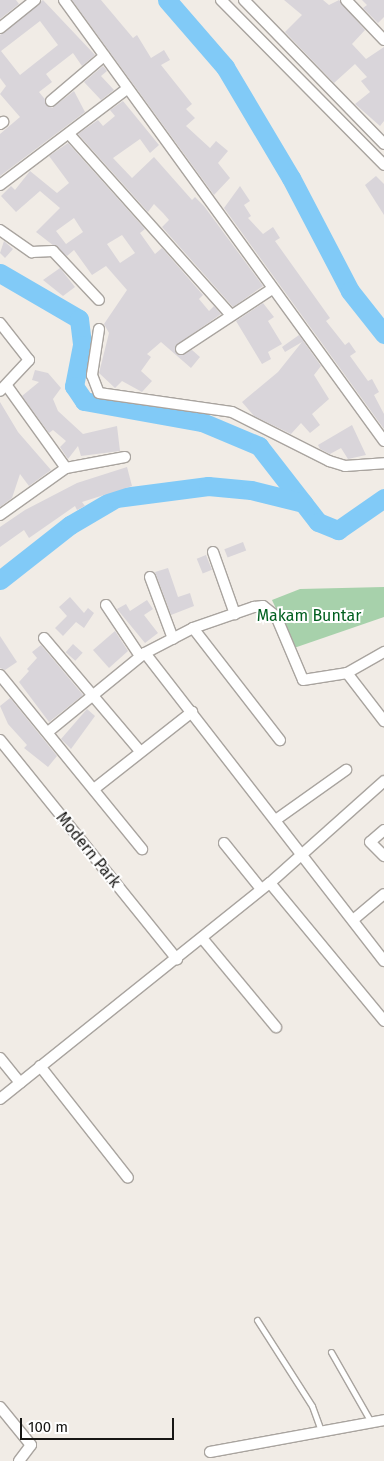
<!DOCTYPE html>
<style>
body{margin:0}
#map{position:relative;width:384px;height:1461px;overflow:hidden;background:#f1ece6;font-family:"Fira Sans",sans-serif}
div>[style]{position:absolute}
.green>*{inset:0;background:#a7d1ab}
.river>*{height:19px;margin:-9.5px;padding:0 9.5px;transform-origin:9.5px;border-radius:9.5px;background:#81caf7}
.building>*{inset:0;background:#d9d5da;transform-origin:0 0}
.roads{filter:drop-shadow(1px 0 #a9a49f) drop-shadow(-1px 0 #a9a49f) drop-shadow(0 1px #a9a49f) drop-shadow(0 -1px #a9a49f)}
.service>*{height:5px;margin:-2.5px;padding:0 2.5px;transform-origin:2.5px;border-radius:2.5px;background:#fff}
.minor>*{height:10px;margin:-5px;padding:0 5px;transform-origin:5px;border-radius:5px;background:#fff}
span{translate:-50% -50%;white-space:nowrap;text-align:center;line-height:1.15;-webkit-text-stroke:4px #fff;paint-order:stroke}
.park-label{font-size:16px;color:#005f1f}
.street-label{font-size:16px;color:#171614}
.scale{position:absolute;left:20px;top:1418px;width:154px;height:22px;box-sizing:border-box;border:2px solid #171614;border-top:0;padding-left:6px;font-size:15px;line-height:18px;white-space:nowrap;color:#171614;-webkit-text-stroke:4px #fff;paint-order:stroke}
</style>
<div id="map">
<div class="green">
<div style="clip-path:polygon(384px 587px,384px 617px,294px 648px,272px 600px,300px 589px)"></div>
</div>
<div class="river">
<div style="left:167px;top:0;width:89px;rotate:49.1deg"></div>
<div style="left:225px;top:67px;width:129px;rotate:59.3deg"></div>
<div style="left:291px;top:178px;width:127px;rotate:62.4deg"></div>
<div style="left:350px;top:291px;width:55px;rotate:51.7deg"></div>
<div style="left:0;top:273px;width:91px;rotate:30.2deg"></div>
<div style="left:79px;top:319px;width:26px;rotate:83deg"></div>
<div style="left:82px;top:345px;width:42px;rotate:101deg"></div>
<div style="left:74px;top:386px;width:18px;rotate:56deg"></div>
<div style="left:84px;top:401px;width:120px;rotate:10.1deg"></div>
<div style="left:202px;top:422px;width:62px;rotate:22.8deg"></div>
<div style="left:259px;top:446px;width:96px;rotate:52.2deg"></div>
<div style="left:318px;top:522px;width:22px;rotate:22deg"></div>
<div style="left:338px;top:530px;width:56px;rotate:-34.8deg"></div>
<div style="left:0;top:580px;width:89px;rotate:-38.2deg"></div>
<div style="left:70px;top:525px;width:53px;rotate:-30.4deg"></div>
<div style="left:116px;top:498px;width:93px;rotate:-7.4deg"></div>
<div style="left:208px;top:486px;width:43px;rotate:5.3deg"></div>
<div style="left:251px;top:490px;width:54px;rotate:14deg"></div>
</div>
<div class="building">
<div style="clip-path:polygon(0 0,16px 0,19px 4px,0 19px)"></div>
<div style="clip-path:polygon(evenodd,43px 0,95px 55px,82px 66px,73px 53px,46px 74px,52px 82px,39px 92px,52px 108px,74px 91px,85px 112px,0 176px,0 134px,20px 117px,0 94px,6px 86px,0 78px,0 35px,43px 0,40px 21px,58px 45px,20px 75px,1px 51px,40px 21px)"></div>
<div style="clip-path:polygon(72px 0,101px 0,133px 38px,137px 35px,151px 58px,164px 50px,170px 60px,161px 65px,192px 104px,186px 109px,195px 118px,186px 126px,210px 148px,216px 141px,228px 151px,218px 163px,230px 178px,214px 195px)"></div>
<div style="clip-path:polygon(284px 0,323px 0,329px 5px,339px 0,365px 30px,352px 44px,366px 59px,384px 47px,384px 121px,380px 126px,355px 104px,370px 92px,361px 81px,367px 77px,355px 64px,334px 83px,285px 32px,302px 15px)"></div>
<div style="clip-path:polygon(362px 0,384px 0,384px 17px,378px 23px,363px 8px,367px 5px)"></div>
<div style="clip-path:polygon(103px 66px,107px 71px,101px 76px,114px 90px,101px 100px,84px 82px)"></div>
<div style="clip-path:polygon(123px 101px,159px 145px,150px 153px,140px 139px,113px 158px,132px 178px,154px 157px,192px 200px,195px 197px,204px 206px,263px 286px,233px 307px,162px 227px,169px 220px,163px 213px,154px 204px,148px 212px,78px 134px,98px 120px,103px 126px,115px 116px,110px 110px)"></div>
<div style="clip-path:polygon(evenodd,68px 143px,145px 229px,140px 233px,155px 254px,162px 248px,203px 295px,199px 299px,209px 311px,214px 306px,221px 314px,175px 346px,178px 355px,192px 350px,200px 357px,191px 368px,161px 342px,147px 354px,151px 357px,141px 371px,152px 381px,142px 392px,122px 381px,115px 388px,99px 373px,109px 333px,104px 324px,127px 290px,106px 266px,92px 275px,74px 250px,67px 256px,36px 232px,60px 208px,40px 191px,16px 212px,1px 196px,11px 186px,15px 190px,30px 171px,57px 193px,69px 183px,49px 156px,68px 143px,74px 218px,83px 232px,66px 244px,56px 231px,74px 218px,68px 143px,122px 235px,135px 253px,120px 263px,107px 244px,122px 235px)"></div>
<div style="clip-path:polygon(376px 176px,384px 184px,384px 215px,365px 185px)"></div>
<div style="clip-path:polygon(240px 186px,250px 201px,244px 205px,251px 216px,248px 218px,263px 234px,273px 227px,280px 238px,275px 241px,330px 318px,326px 321px,345px 345px,349px 342px,356px 352px,350px 356px,368px 381px,372px 379px,379px 392px,374px 395px,384px 414px,384px 429px,224px 208px)"></div>
<div style="clip-path:polygon(4px 241px,13px 249px,5px 258px,0 253px)"></div>
<div style="clip-path:polygon(60px 268px,75px 287px,63px 296px,43px 280px)"></div>
<div style="clip-path:polygon(263px 303px,274px 317px,268px 321px,282px 344px,268px 352px,271px 359px,262px 364px,236px 321px)"></div>
<div style="clip-path:polygon(299px 335px,321px 366px,314px 375px,329px 399px,312px 414px,320px 425px,310px 433px,301px 423px,291px 434px,254px 416px,242px 402px,278px 372px,302px 342px,285px 352px,282px 347px)"></div>
<div style="clip-path:polygon(35px 370px,48px 373px,61px 388px,53px 399px,58px 411px,83px 434px,117px 426px,120px 451px,81px 456px,78px 446px,68px 459px,60px 447px,66px 441px,53px 430px,49px 433px,22px 396px,39px 382px,32px 380px)"></div>
<div style="clip-path:polygon(0 402px,18px 432px,51px 470px,29px 486px,20px 474px,12px 498px,0 507px)"></div>
<div style="clip-path:polygon(352px 425px,366px 455px,348px 459px,341px 448px,330px 454px,320px 449px,318px 445px)"></div>
<div style="clip-path:polygon(127px 467px,132px 486px,82px 502px,85px 506px,77px 510px,75px 506px,29px 538px,24px 530px,0 547px,0 527px,25px 510px,77px 483px)"></div>
<div style="left:243px;top:542px;width:9px;height:20px;rotate:69deg"></div>
<div style="left:206px;top:555px;width:16px;height:10px;rotate:68deg"></div>
<div style="clip-path:polygon(168px 568px,178px 597px,190px 593px,194px 606px,171px 615px,155px 572px)"></div>
<div style="clip-path:polygon(70px 597px,84px 613px,88px 608px,94px 613px,84px 628px,76px 622px,63px 636px,55px 628px,67px 616px,59px 607px)"></div>
<div style="clip-path:polygon(147px 600px,153px 609px,144px 615px,158px 633px,145px 643px,117px 609px,126px 604px,130px 611px)"></div>
<div style="clip-path:polygon(115px 631px,128px 651px,109px 668px,93px 650px)"></div>
<div style="clip-path:polygon(0 636px,17px 662px,5px 670px,0 668px)"></div>
<div style="left:73px;top:644px;width:13px;height:11px;rotate:42deg"></div>
<div style="clip-path:polygon(41px 645px,83px 695px,49px 722px,19px 682px,29px 671px,27px 669px,37px 658px,32px 652px)"></div>
<div style="clip-path:polygon(10px 698px,57px 756px,48px 767px,24px 748px,27px 745px,8px 724px,0 706px)"></div>
<div style="clip-path:polygon(87px 709px,95px 716px,71px 749px,61px 739px)"></div>
</div>
<div class="roads">
<div class="service">
<div style="left:257px;top:1320px;width:102px;rotate:57.4deg"></div>
<div style="left:312px;top:1406px;width:27px;rotate:70deg"></div>
<div style="left:331px;top:1352px;width:81px;rotate:60.3deg"></div>
</div>
<div class="minor">
<div style="left:64px;top:0;width:545px;rotate:54.03deg"></div>
<div style="left:221px;top:0;width:232px;rotate:45.3deg"></div>
<div style="left:244px;top:0;width:201px;rotate:45.8deg"></div>
<div style="left:346px;top:0;width:55px;rotate:46.5deg"></div>
<div style="left:0;top:28px;width:45px;rotate:-38.7deg"></div>
<div style="left:51px;top:101px;width:70px;rotate:-40.3deg"></div>
<div style="left:0;top:124px;width:4px;rotate:-34deg"></div>
<div style="left:69px;top:134px;width:243px;rotate:48.2deg"></div>
<div style="left:0;top:185px;width:159px;rotate:-37.1deg"></div>
<div style="left:0;top:230px;width:39px;rotate:35deg"></div>
<div style="left:32px;top:252px;width:21px;rotate:-3deg"></div>
<div style="left:53px;top:251px;width:67px;rotate:46.8deg"></div>
<div style="left:0;top:323px;width:47px;rotate:51.9deg"></div>
<div style="left:29px;top:360px;width:42px;rotate:133.1deg"></div>
<div style="left:99px;top:329px;width:47px;rotate:98.7deg"></div>
<div style="left:92px;top:375px;width:19px;rotate:69deg"></div>
<div style="left:99px;top:393px;width:134px;rotate:8.1deg"></div>
<div style="left:232px;top:412px;width:109px;rotate:26.8deg"></div>
<div style="left:329px;top:461px;width:17px;rotate:17deg"></div>
<div style="left:345px;top:466px;width:39px;rotate:-4deg"></div>
<div style="left:181px;top:349px;width:109px;rotate:-33.4deg"></div>
<div style="left:7px;top:386px;width:101px;rotate:54.3deg"></div>
<div style="left:0;top:515px;width:81px;rotate:-35.5deg"></div>
<div style="left:66px;top:468px;width:60px;rotate:-10.6deg"></div>
<div style="left:213px;top:552px;width:66px;rotate:70.5deg"></div>
<div style="left:150px;top:577px;width:66px;rotate:69.6deg"></div>
<div style="left:106px;top:605px;width:61px;rotate:56.3deg"></div>
<div style="left:193px;top:628px;width:142px;rotate:52.2deg"></div>
<div style="left:44px;top:638px;width:148px;rotate:49.7deg"></div>
<div style="left:145px;top:653px;width:390px;rotate:52.2deg"></div>
<div style="left:347px;top:673px;width:61px;rotate:52.4deg"></div>
<div style="left:0;top:675px;width:225px;rotate:50.8deg"></div>
<div style="left:48px;top:732px;width:125px;rotate:-39.2deg"></div>
<div style="left:145px;top:653px;width:54px;rotate:-27.5deg"></div>
<div style="left:193px;top:628px;width:65px;rotate:-19deg"></div>
<div style="left:254px;top:607px;width:9px;rotate:-6deg"></div>
<div style="left:263px;top:606px;width:16px;rotate:38deg"></div>
<div style="left:276px;top:616px;width:69px;rotate:67.1deg"></div>
<div style="left:303px;top:680px;width:45px;rotate:-9deg"></div>
<div style="left:347px;top:673px;width:43px;rotate:-29.6deg"></div>
<div style="left:0;top:740px;width:282px;rotate:51.1deg"></div>
<div style="left:94px;top:789px;width:125px;rotate:-38.2deg"></div>
<div style="left:277px;top:819px;width:85px;rotate:-35.4deg"></div>
<div style="left:384px;top:830px;width:18px;rotate:139deg"></div>
<div style="left:370px;top:842px;width:20px;rotate:45deg"></div>
<div style="left:224px;top:843px;width:59px;rotate:51.2deg"></div>
<div style="left:270px;top:883px;width:179px;rotate:50.4deg"></div>
<div style="left:353px;top:920px;width:40px;rotate:-40deg"></div>
<div style="left:202px;top:938px;width:116px;rotate:50.3deg"></div>
<div style="left:0;top:1058px;width:32px;rotate:51deg"></div>
<div style="left:40px;top:1066px;width:142px;rotate:51.8deg"></div>
<div style="left:0;top:1099px;width:346px;rotate:-38.7deg"></div>
<div style="left:270px;top:883px;width:153px;rotate:-41.8deg"></div>
<div style="left:0;top:1407px;width:49px;rotate:50.8deg"></div>
<div style="left:31px;top:1445px;width:20px;rotate:127deg"></div>
<div style="left:210px;top:1452px;width:177px;rotate:-10.4deg"></div>
</div>
</div>
<div class="park-label">
<span style="left:309px;top:616px">Makam Buntar</span>
</div>
<div class="street-label">
<span style="left:88px;top:850px;rotate:51deg">Modern Park</span>
</div>
<div class="scale">100 m</div>
</div>
